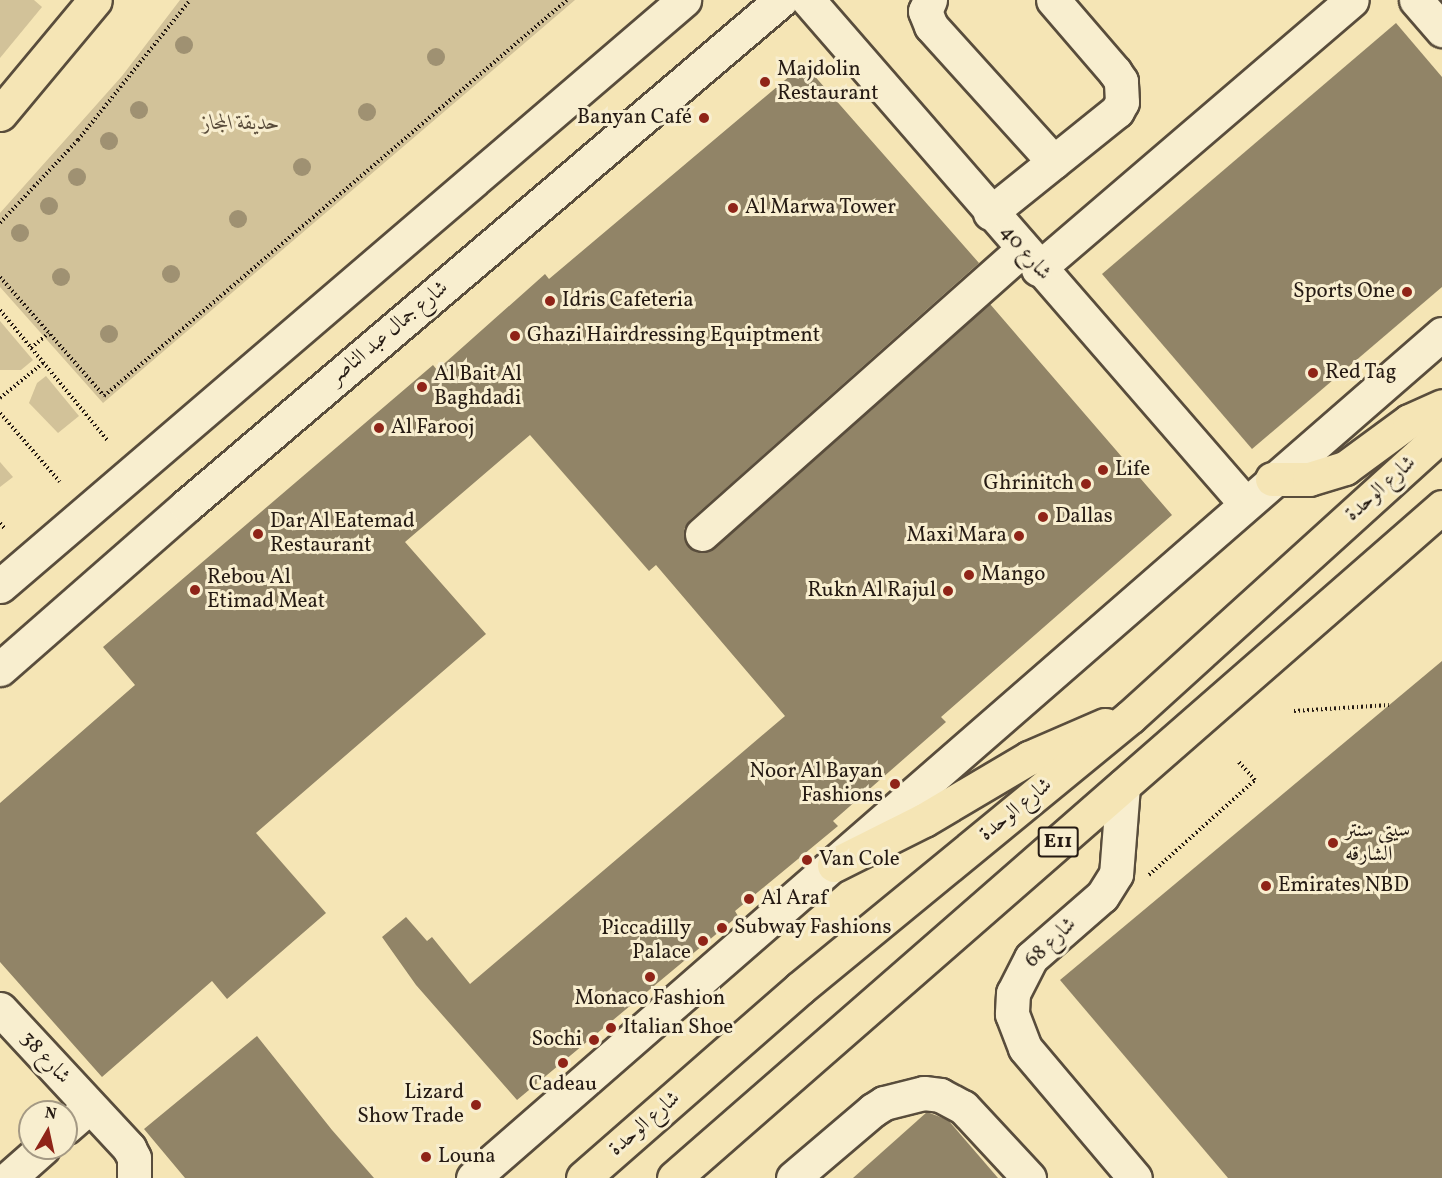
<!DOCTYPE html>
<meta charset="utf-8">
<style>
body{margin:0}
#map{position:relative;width:1442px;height:1178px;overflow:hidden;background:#f5e5b5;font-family:Vollkorn,Amiri,serif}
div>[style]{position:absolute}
.green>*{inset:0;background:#d2c299}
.building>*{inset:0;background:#918467}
.path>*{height:4px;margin-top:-2px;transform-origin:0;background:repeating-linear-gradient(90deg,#251a13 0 1.5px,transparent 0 4.5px)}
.roads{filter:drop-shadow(2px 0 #594d3c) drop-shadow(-2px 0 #594d3c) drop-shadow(0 2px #594d3c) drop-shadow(0 -2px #594d3c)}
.minor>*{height:33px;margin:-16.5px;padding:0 16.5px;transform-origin:16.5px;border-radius:16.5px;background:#f8eecf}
.major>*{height:33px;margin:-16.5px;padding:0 16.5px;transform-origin:16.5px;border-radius:16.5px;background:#f5e5b5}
.highway>*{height:33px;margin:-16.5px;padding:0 16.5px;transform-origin:16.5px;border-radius:16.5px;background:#f5e5b5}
.trees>*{width:18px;height:18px;margin:-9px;border-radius:50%;background:#9f9172}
.dots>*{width:16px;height:16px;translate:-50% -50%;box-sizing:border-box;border:3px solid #f8eecf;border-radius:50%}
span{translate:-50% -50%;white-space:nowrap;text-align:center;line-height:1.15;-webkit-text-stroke:6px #f8eecf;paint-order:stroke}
.shield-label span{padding:2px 4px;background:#f8eecf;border:2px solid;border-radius:4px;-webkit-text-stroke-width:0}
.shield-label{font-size:20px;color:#251a13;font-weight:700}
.poi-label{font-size:21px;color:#251a13}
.left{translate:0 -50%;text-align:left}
.right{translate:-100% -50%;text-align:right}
.park-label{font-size:21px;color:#594c3b;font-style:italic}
.street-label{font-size:21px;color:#251a13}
.north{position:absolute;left:18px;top:1100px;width:60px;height:60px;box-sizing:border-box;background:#f8eecf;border:2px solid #a49984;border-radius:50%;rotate:9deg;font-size:16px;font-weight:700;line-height:24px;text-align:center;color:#251a13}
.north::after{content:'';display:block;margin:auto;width:21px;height:27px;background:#8f2418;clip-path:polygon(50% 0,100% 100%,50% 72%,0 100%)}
</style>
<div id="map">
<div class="green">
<div style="clip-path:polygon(0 0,34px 0,42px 7px,0 58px)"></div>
<div style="clip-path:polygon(180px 0,575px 0,103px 403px,0 287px,0 213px,122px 76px)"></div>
<div style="clip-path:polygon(0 321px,33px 360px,21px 370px,0 370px)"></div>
<div style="clip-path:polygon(46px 376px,79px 416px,58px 433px,29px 403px,37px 383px)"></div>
<div style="clip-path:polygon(0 462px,13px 477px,0 487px)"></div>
</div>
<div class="building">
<div style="clip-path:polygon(1396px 23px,1442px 77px,1442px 287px,1252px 449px,1102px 274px)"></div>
<div style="clip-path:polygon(804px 64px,979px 263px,690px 520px,684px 529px,688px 546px,697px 552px,714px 548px,990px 304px,1172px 515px,941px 717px,946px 722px,833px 821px,838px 826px,735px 911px,738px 916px,517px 1100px,416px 985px,382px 937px,406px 917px,427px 941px,432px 937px,470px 984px,785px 716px,656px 565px,649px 571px,530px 435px,405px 542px,486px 634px,256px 833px,326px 913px,227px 999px,212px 981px,102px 1077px,0 962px,0 803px,135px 685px,103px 647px,433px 365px,437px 370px,545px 274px,549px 279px)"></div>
<div style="clip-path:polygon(1442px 661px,1442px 1178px,1228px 1178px,1060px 980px)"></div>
<div style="clip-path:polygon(257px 1036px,332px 1130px,374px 1178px,185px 1178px,144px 1129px)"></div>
<div style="clip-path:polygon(927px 1112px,948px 1120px,998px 1178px,853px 1178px)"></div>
</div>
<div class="path">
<div style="left:0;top:223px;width:114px;rotate:-46.8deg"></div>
<div style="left:78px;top:140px;width:179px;rotate:-51.3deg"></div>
<div style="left:0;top:277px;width:158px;rotate:48.8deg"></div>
<div style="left:104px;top:396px;width:609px;rotate:-40.54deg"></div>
<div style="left:0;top:310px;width:170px;rotate:50.5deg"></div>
<div style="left:31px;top:348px;width:23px;rotate:-40deg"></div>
<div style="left:0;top:398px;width:55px;rotate:-39.1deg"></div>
<div style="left:0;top:413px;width:91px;rotate:49deg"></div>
<div style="left:0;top:523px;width:8px;rotate:50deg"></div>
<div style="left:1294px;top:711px;width:95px;rotate:-3.6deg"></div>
<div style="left:1149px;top:875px;width:142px;rotate:-41.9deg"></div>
<div style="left:1255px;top:780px;width:25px;rotate:-132deg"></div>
</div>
<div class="roads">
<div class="minor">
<div style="left:808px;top:0;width:666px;rotate:49.02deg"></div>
<div style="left:930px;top:0;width:12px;rotate:114deg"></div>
<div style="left:925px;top:11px;width:16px;rotate:68deg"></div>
<div style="left:931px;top:26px;width:183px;rotate:47.9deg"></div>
<div style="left:1416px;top:0;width:40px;rotate:49deg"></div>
<div style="left:990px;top:213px;width:163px;rotate:-38.8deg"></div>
<div style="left:1117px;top:111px;width:10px;rotate:-61deg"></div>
<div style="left:1122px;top:102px;width:21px;rotate:-93deg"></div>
<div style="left:1121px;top:81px;width:11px;rotate:-124deg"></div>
<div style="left:1115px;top:72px;width:95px;rotate:-130.7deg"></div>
<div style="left:1038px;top:269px;width:413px;rotate:-40.6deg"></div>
<div style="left:702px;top:534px;width:428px;rotate:-41.6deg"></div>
<div style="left:0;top:586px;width:901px;rotate:-40.59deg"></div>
<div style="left:0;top:669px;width:247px;rotate:-41.2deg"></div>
<div style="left:186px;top:506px;width:781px;rotate:-40.38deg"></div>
<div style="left:1123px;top:786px;width:88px;rotate:94.5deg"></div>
<div style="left:1116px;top:874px;width:26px;rotate:122deg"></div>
<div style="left:1102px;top:896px;width:94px;rotate:138.9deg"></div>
<div style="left:1031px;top:958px;width:39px;rotate:117deg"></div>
<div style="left:1013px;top:993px;width:21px;rotate:93deg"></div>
<div style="left:1012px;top:1014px;width:36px;rotate:69deg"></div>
<div style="left:1025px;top:1048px;width:170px;rotate:49.8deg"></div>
<div style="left:0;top:1009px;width:190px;rotate:47.1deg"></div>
<div style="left:129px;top:1148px;width:11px;rotate:63deg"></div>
<div style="left:134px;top:1158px;width:20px;rotate:90deg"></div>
<div style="left:66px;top:1127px;width:30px;rotate:-41deg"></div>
<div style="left:9px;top:1178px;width:45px;rotate:-41.4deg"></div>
<div style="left:473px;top:1178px;width:1285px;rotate:-41.06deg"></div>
<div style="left:793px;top:1178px;width:105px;rotate:-40.4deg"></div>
<div style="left:873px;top:1110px;width:13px;rotate:-32deg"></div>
<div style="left:884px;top:1103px;width:41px;rotate:-14deg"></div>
<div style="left:924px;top:1093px;width:16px;rotate:7deg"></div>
<div style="left:940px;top:1095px;width:26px;rotate:28deg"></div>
<div style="left:963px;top:1107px;width:97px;rotate:47.1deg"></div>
</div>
<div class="major">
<div style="left:0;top:114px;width:148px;rotate:-50.2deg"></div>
</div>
<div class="highway">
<div style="left:1272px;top:479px;width:37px"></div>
<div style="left:1309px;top:479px;width:38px;rotate:-17deg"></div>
<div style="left:1345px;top:468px;width:79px;rotate:-36.3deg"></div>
<div style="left:1409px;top:421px;width:36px;rotate:-24deg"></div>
<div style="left:834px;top:865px;width:101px;rotate:-26.6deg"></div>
<div style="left:924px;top:820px;width:122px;rotate:-30.6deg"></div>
<div style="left:1029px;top:758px;width:83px;rotate:-23.5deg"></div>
<div style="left:583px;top:1178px;width:288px;rotate:-41.2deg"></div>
<div style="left:800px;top:988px;width:427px;rotate:-39.4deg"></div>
<div style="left:1130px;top:717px;width:421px;rotate:-42.2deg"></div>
<div style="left:674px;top:1178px;width:1020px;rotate:-41.14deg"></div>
</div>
</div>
<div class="trees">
<div style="left:184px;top:45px"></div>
<div style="left:436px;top:57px"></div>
<div style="left:139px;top:110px"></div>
<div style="left:367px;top:112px"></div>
<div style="left:109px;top:141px"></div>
<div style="left:302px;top:167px"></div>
<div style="left:77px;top:177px"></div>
<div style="left:49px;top:206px"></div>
<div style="left:238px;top:219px"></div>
<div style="left:20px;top:233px"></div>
<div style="left:171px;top:274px"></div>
<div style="left:61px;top:277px"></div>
<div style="left:109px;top:334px"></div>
</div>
<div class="dots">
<div style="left:765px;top:82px;background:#8f2418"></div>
<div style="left:704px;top:118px;background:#8f2418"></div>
<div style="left:733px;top:208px;background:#8f2418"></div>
<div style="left:1407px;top:292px;background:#8f2418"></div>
<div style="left:550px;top:301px;background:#8f2418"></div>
<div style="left:515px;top:336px;background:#8f2418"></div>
<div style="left:1313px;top:373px;background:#8f2418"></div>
<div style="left:422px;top:387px;background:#8f2418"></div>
<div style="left:379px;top:428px;background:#8f2418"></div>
<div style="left:1103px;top:470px;background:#8f2418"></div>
<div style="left:1086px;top:484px;background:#8f2418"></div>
<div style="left:1043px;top:517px;background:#8f2418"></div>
<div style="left:258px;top:534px;background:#8f2418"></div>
<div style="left:1019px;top:536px;background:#8f2418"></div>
<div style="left:969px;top:575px;background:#8f2418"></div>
<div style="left:195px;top:590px;background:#8f2418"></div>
<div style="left:948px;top:591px;background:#8f2418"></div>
<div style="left:895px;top:784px;background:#8f2418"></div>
<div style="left:1333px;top:843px;background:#8f2418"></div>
<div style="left:807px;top:860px;background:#8f2418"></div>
<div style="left:1266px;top:886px;background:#8f2418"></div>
<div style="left:749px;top:899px;background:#8f2418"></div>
<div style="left:722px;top:928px;background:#8f2418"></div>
<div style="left:703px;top:941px;background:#8f2418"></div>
<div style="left:650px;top:977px;background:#8f2418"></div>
<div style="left:611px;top:1028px;background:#8f2418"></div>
<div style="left:594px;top:1040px;background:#8f2418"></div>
<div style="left:563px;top:1063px;background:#8f2418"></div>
<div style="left:476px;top:1105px;background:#8f2418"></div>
<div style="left:426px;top:1157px;background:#8f2418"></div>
</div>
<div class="shield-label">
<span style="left:1058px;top:842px">E11</span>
</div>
<div class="poi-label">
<span class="left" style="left:777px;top:82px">Majdolin<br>Restaurant</span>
<span class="right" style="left:692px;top:118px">Banyan Café</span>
<span class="left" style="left:745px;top:208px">Al Marwa Tower</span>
<span class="right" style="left:1395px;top:292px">Sports One</span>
<span class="left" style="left:562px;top:301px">Idris Cafeteria</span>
<span class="left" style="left:527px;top:336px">Ghazi Hairdressing Equiptment</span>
<span class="left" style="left:1325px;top:373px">Red Tag</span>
<span class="left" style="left:434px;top:387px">Al Bait Al<br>Baghdadi</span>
<span class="left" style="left:391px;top:428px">Al Farooj</span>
<span class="left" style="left:1115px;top:470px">Life</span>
<span class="right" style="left:1074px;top:484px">Ghrinitch</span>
<span class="left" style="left:1055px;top:517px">Dallas</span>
<span class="left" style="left:270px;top:534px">Dar Al Eatemad<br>Restaurant</span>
<span class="right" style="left:1007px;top:536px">Maxi Mara</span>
<span class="left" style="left:981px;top:575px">Mango</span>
<span class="left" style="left:207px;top:590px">Rebou Al<br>Etimad Meat</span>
<span class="right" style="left:936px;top:591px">Rukn Al Rajul</span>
<span class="right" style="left:883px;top:784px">Noor Al Bayan<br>Fashions</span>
<span class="left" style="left:1345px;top:843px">سيتي سنتر<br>الشارقه</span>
<span class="left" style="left:819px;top:860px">Van Cole</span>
<span class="left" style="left:1278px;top:886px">Emirates NBD</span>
<span class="left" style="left:761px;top:899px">Al Araf</span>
<span class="left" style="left:734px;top:928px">Subway Fashions</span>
<span class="right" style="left:691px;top:941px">Piccadilly<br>Palace</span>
<span style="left:650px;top:999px">Monaco Fashion</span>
<span class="left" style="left:623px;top:1028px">Italian Shoe</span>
<span class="right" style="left:582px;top:1040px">Sochi</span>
<span style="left:563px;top:1085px">Cadeau</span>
<span class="right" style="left:464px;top:1105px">Lizard<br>Show Trade</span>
<span class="left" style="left:438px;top:1157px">Louna</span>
</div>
<div class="park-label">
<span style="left:241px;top:124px">حديقة المجاز</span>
</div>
<div class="street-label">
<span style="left:1025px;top:253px;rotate:49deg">شارع 40</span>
<span style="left:389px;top:333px;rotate:-40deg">شارع جمال عبد الناصر</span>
<span style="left:1381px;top:489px;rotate:-42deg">شارع الوحدة</span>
<span style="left:1016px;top:810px;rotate:-39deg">شارع الوحدة</span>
<span style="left:1051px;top:943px;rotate:-44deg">شارع 68</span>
<span style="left:45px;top:1058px;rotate:48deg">شارع 38</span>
<span style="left:645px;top:1124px;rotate:-41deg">شارع الوحدة</span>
</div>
<div class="north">N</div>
</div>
